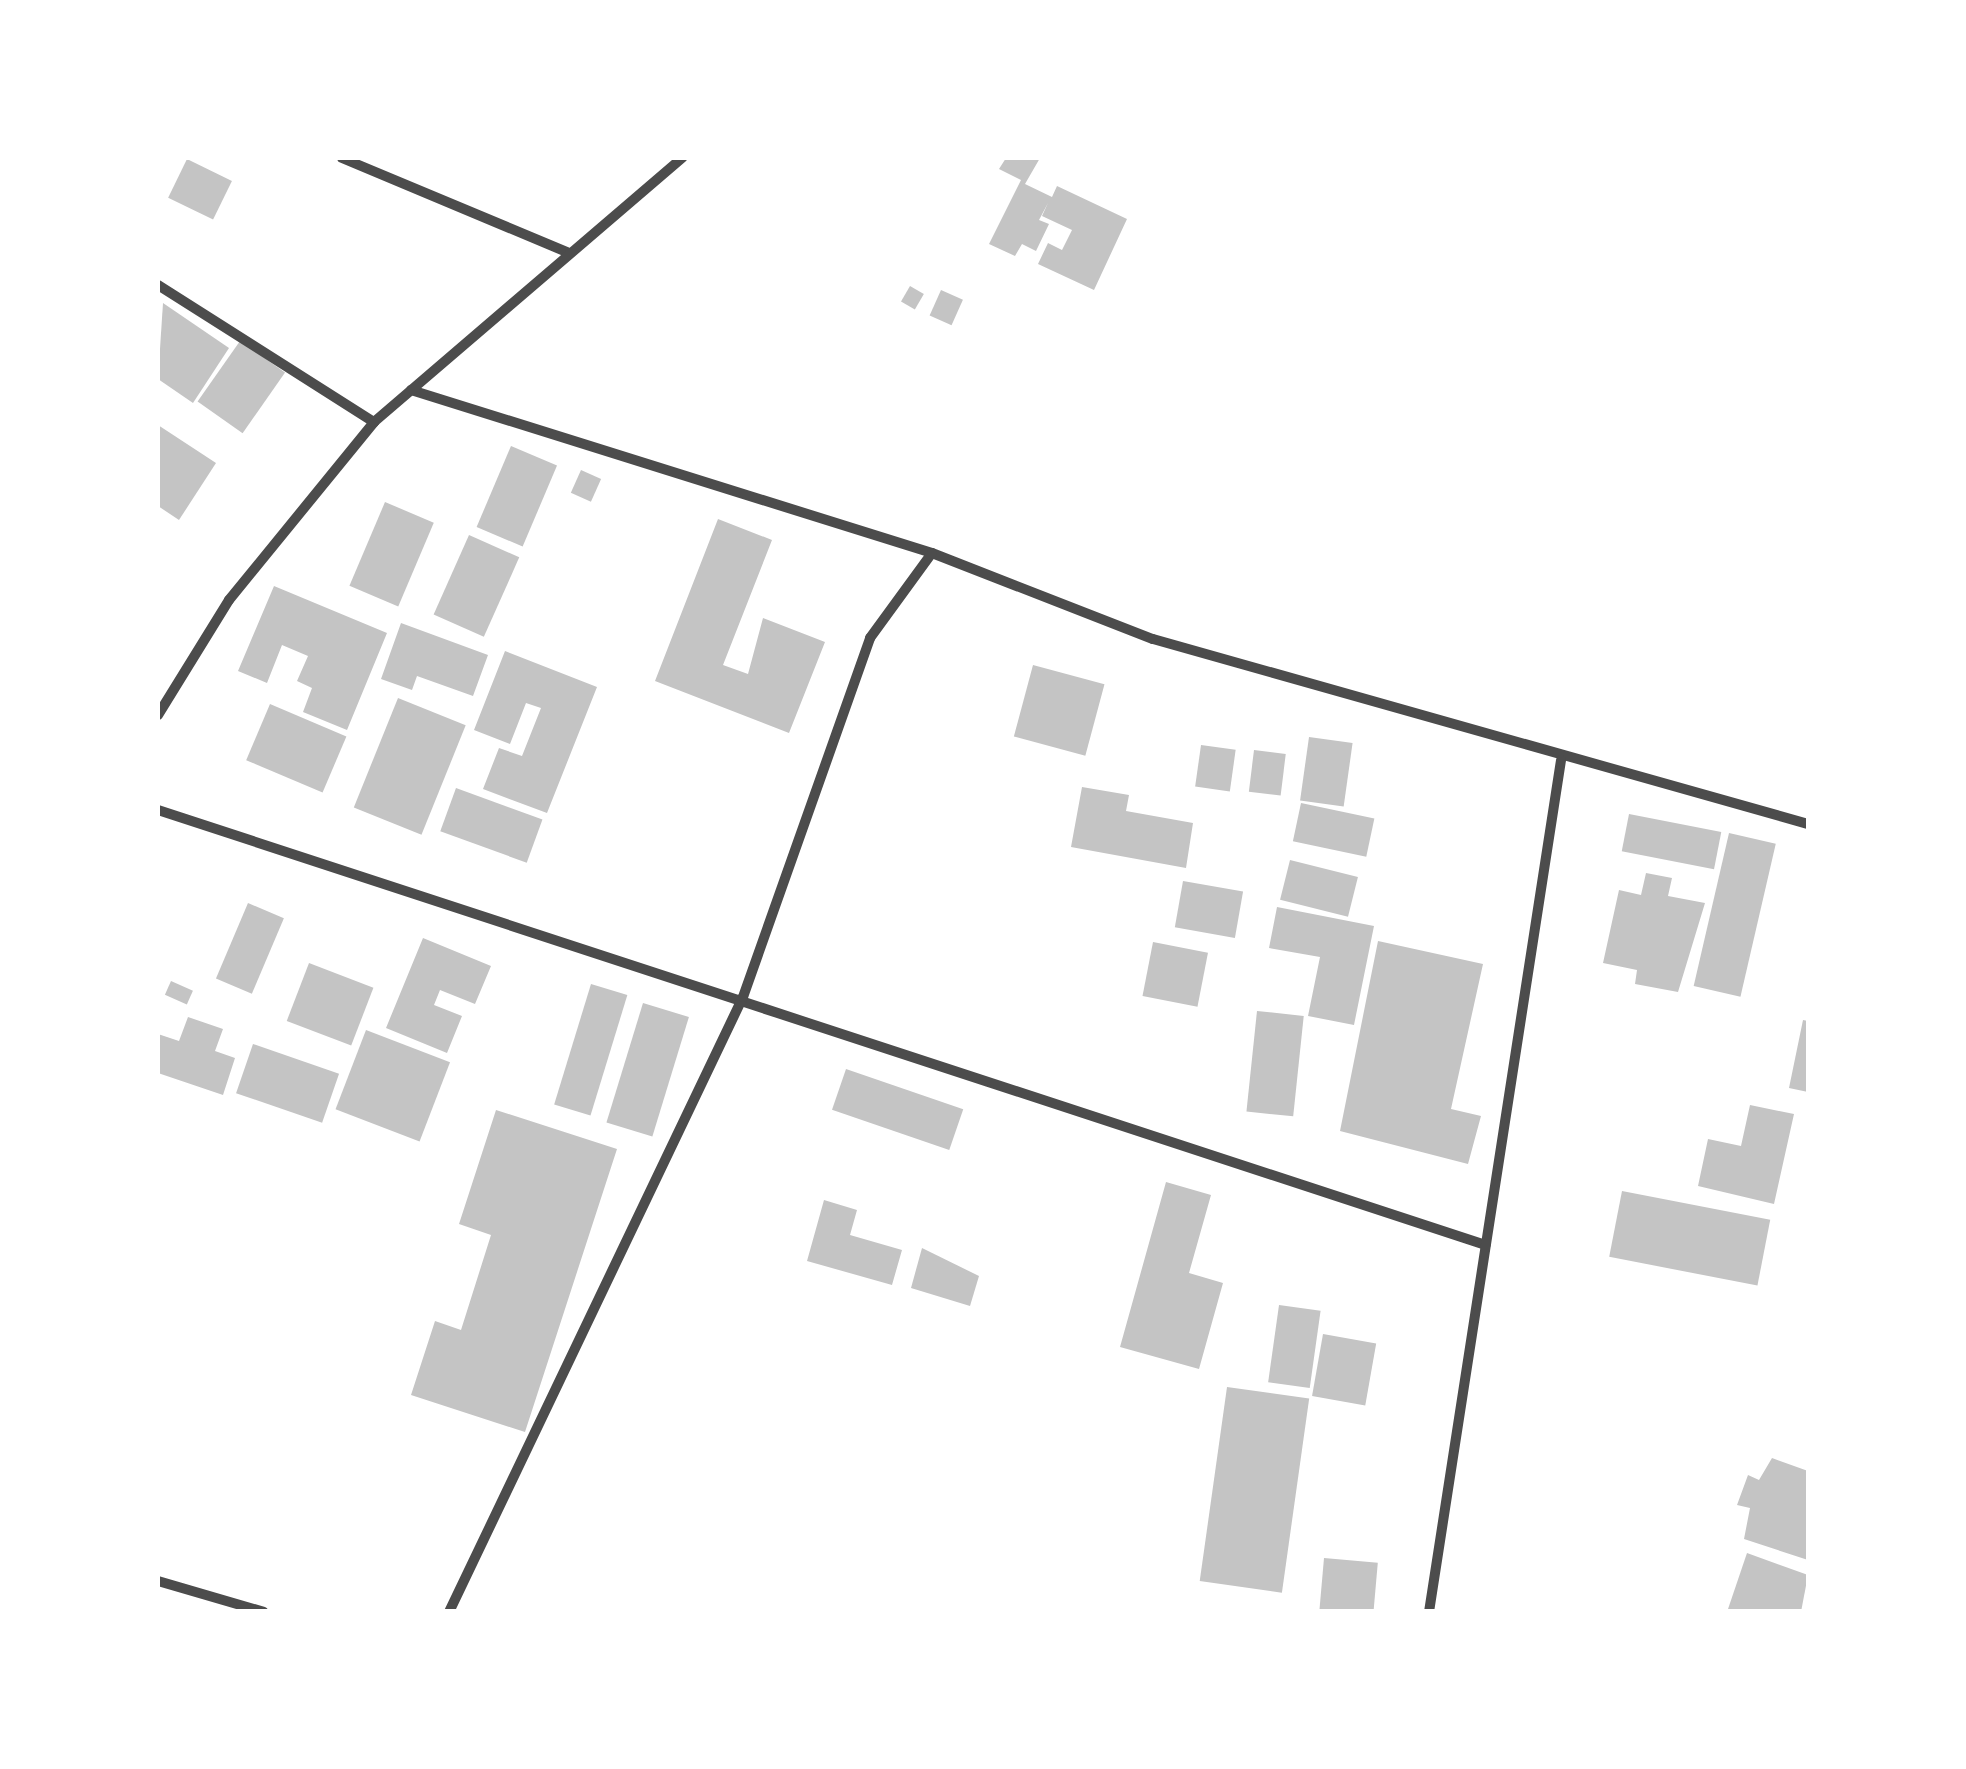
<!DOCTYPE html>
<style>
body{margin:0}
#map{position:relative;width:1966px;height:1769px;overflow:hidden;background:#fff;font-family:Cabin,sans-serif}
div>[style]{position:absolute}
.building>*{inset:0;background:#c4c4c4;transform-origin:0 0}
.minor>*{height:10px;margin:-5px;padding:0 5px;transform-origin:5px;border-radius:5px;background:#4c4c4c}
span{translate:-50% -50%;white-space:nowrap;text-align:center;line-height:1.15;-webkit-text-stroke:9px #fff;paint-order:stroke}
.frame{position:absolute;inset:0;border:160px solid #fff;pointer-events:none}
</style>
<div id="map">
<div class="building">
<div style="clip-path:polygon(1006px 158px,1040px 158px,1025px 184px,1052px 197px,1057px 186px,1127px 219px,1094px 290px,1038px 264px,1048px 243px,1062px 250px,1072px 230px,1042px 216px,1048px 203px,1039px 220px,1049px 224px,1036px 251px,1022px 244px,1015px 256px,989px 244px,1021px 180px,999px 169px)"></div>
<div style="left:187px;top:159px;width:50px;height:43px;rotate:26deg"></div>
<div style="left:910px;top:286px;width:16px;height:18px;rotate:30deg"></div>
<div style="left:941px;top:290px;width:24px;height:28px;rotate:24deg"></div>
<div style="clip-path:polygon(163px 303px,229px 348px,193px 403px,158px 379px)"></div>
<div style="left:240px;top:341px;width:55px;height:74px;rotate:35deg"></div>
<div style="clip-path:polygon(158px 425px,216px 463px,179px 520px,158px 506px)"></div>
<div style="left:511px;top:446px;width:50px;height:88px;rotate:23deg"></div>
<div style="left:581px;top:470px;width:22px;height:25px;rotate:24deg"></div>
<div style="left:385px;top:502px;width:53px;height:91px;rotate:23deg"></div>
<div style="clip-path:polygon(718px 519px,772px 540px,723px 665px,748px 674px,763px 618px,825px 642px,789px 733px,655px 681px)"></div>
<div style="left:469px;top:535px;width:55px;height:87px;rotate:24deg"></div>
<div style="clip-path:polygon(274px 586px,387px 633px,347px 730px,303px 712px,312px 688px,297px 681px,308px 656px,282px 645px,267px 683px,238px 671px)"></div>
<div style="clip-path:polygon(401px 623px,488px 655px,473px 696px,417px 676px,412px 690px,381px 679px)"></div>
<div style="clip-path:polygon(505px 651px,597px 687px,547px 813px,483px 789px,499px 748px,522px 756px,541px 708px,526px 703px,510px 744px,474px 730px)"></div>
<div style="left:1033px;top:665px;width:74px;height:74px;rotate:15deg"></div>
<div style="left:398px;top:698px;width:73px;height:118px;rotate:22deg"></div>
<div style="left:270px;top:704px;width:83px;height:61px;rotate:23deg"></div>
<div style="left:1309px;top:737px;width:44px;height:64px;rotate:8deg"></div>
<div style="left:1201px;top:745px;width:35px;height:42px;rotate:8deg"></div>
<div style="left:1254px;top:750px;width:32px;height:42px;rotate:7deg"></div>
<div style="clip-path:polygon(1082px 787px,1129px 795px,1126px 811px,1193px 823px,1186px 868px,1071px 847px)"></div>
<div style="left:456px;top:788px;width:92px;height:46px;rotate:20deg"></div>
<div style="left:1301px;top:803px;width:75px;height:39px;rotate:12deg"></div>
<div style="left:1629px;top:814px;width:94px;height:38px;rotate:11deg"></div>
<div style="left:1729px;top:833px;width:48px;height:157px;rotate:13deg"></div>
<div style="left:1290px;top:860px;width:70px;height:41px;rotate:14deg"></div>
<div style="clip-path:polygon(1646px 873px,1672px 878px,1668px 896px,1705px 903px,1678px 992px,1635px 984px,1637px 970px,1603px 963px,1619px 890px,1641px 895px)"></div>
<div style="left:1183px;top:881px;width:61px;height:47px;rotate:10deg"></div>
<div style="left:248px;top:903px;width:39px;height:82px;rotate:23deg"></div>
<div style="clip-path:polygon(1277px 907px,1374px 926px,1354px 1025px,1308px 1016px,1320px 957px,1269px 948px)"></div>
<div style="clip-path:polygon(423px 938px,491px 966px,475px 1004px,440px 990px,434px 1005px,462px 1016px,447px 1053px,386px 1028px)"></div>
<div style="clip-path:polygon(1378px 941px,1483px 964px,1451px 1109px,1481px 1116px,1468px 1164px,1340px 1131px)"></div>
<div style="left:1153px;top:942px;width:56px;height:55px;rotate:11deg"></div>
<div style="left:309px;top:963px;width:69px;height:62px;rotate:21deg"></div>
<div style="left:171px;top:981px;width:24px;height:15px;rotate:24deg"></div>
<div style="left:591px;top:984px;width:38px;height:126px;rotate:17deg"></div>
<div style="left:643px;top:1003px;width:48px;height:125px;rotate:17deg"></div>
<div style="left:1257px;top:1011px;width:47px;height:101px;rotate:6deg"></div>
<div style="clip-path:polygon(188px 1017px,223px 1029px,215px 1051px,235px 1058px,223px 1095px,158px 1073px,158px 1034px,179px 1041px)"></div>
<div style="clip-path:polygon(1803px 1020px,1808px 1021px,1808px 1092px,1789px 1088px)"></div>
<div style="left:366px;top:1030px;width:90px;height:85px;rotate:21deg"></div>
<div style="left:253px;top:1044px;width:91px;height:52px;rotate:19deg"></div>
<div style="left:846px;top:1069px;width:124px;height:43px;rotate:19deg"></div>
<div style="clip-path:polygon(1750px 1105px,1794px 1114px,1774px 1204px,1698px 1186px,1708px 1139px,1741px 1146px)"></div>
<div style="clip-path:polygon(496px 1110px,617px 1149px,525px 1432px,411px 1395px,435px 1321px,461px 1330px,491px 1235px,459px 1224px)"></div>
<div style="clip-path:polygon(1166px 1182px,1211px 1195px,1189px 1273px,1223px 1283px,1199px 1369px,1120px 1347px)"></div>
<div style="left:1622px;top:1191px;width:151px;height:67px;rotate:11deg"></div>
<div style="clip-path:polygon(824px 1200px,857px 1210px,850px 1235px,902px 1250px,892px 1285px,807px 1261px)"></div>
<div style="clip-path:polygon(922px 1248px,979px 1276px,970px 1306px,911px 1288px)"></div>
<div style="left:1279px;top:1305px;width:42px;height:78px;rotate:8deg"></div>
<div style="left:1323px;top:1334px;width:54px;height:63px;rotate:10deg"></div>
<div style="left:1227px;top:1387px;width:83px;height:196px;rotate:8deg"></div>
<div style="clip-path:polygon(1772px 1458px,1808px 1471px,1808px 1560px,1744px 1539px,1750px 1508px,1737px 1505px,1748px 1475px,1759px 1480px)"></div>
<div style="clip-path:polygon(1747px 1553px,1808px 1575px,1801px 1612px,1727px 1612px)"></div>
<div style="left:1324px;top:1558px;width:54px;height:54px;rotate:5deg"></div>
</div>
<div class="minor">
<div style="left:342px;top:158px;width:244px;rotate:22.7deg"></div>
<div style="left:158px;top:285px;width:256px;rotate:32.4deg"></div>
<div style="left:411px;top:390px;width:546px;rotate:17.37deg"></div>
<div style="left:932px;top:553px;width:237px;rotate:21.3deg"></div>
<div style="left:1153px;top:639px;width:681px;rotate:15.77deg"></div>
<div style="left:158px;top:715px;width:135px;rotate:-58.3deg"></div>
<div style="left:229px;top:600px;width:230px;rotate:-50.8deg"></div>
<div style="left:374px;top:422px;width:406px;rotate:-40.6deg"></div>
<div style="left:158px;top:810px;width:1397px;rotate:18.14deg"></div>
<div style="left:158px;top:1581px;width:110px;rotate:16.3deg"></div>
<div style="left:449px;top:1612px;width:682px;rotate:-64.45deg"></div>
<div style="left:743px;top:997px;width:381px;rotate:-70.5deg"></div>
<div style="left:870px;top:638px;width:105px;rotate:-53.9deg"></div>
<div style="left:1429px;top:1612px;width:862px;rotate:-81.19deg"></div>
</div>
<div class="frame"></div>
</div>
